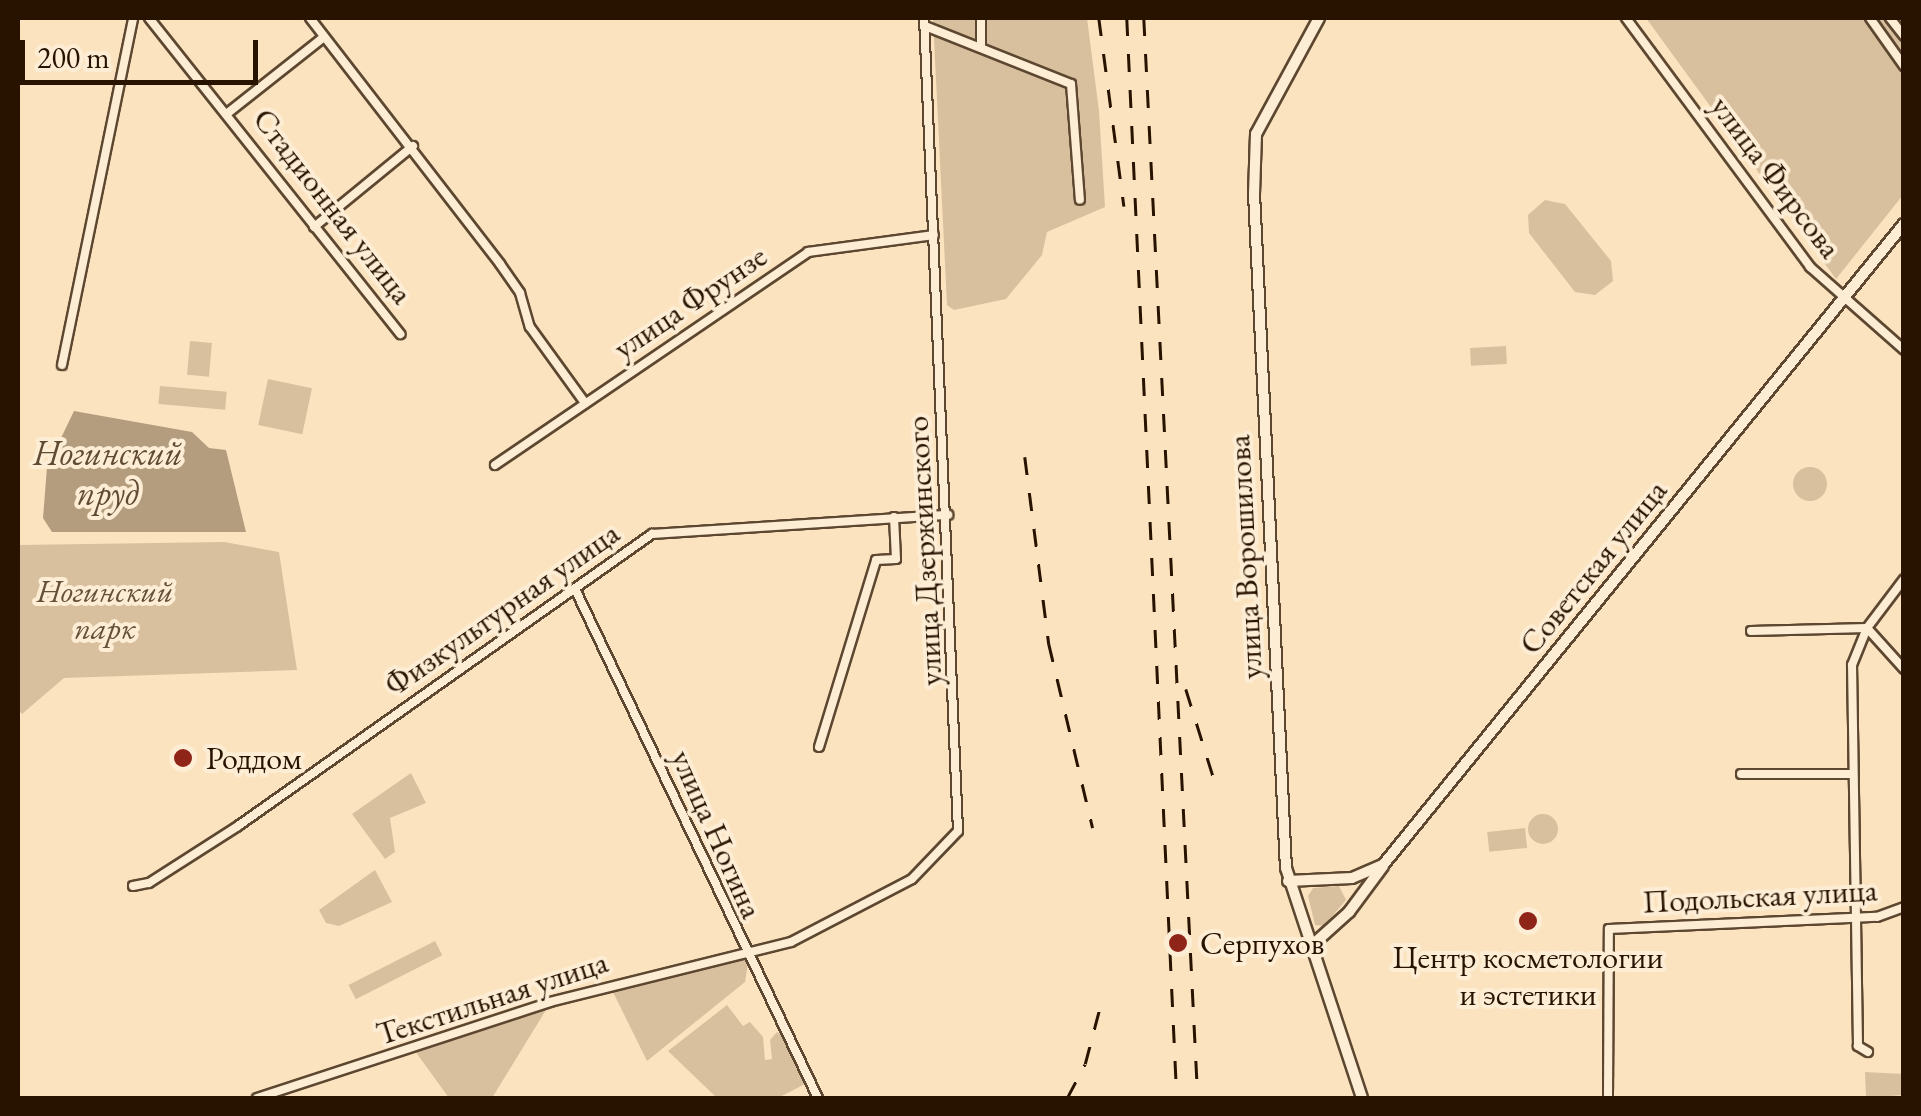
<!DOCTYPE html>
<meta charset="utf-8">
<style>
body{margin:0}
#map{position:relative;width:1921px;height:1116px;overflow:hidden;background:#fce3bf;font-family:"EB Garamond",serif}
div>[style]{position:absolute}
.green>*{inset:0;background:#d8c09f;transform-origin:0 0}
.round{border-radius:50%}
.water>*{inset:0;background:#b49c7e}
.roads{filter:drop-shadow(2px 0 #5d4730) drop-shadow(-2px 0 #5d4730) drop-shadow(0 2px #5d4730) drop-shadow(0 -2px #5d4730)}
.street>*{height:8px;margin:-4px;padding:0 4px;transform-origin:4px;border-radius:4px;background:#fdedd5}
.secondary>*{height:10px;margin:-5px;padding:0 5px;transform-origin:5px;border-radius:5px;background:#fdedd5}
.rail>*{height:2.5px;margin-top:-1.25px;transform-origin:0;background:repeating-linear-gradient(90deg,#281301 0 18px,transparent 0 36px)}
.dots>*{width:28px;height:28px;translate:-50% -50%;box-sizing:border-box;border:5px solid #fdedd5;border-radius:50%}
span{translate:-50% -50%;white-space:nowrap;text-align:center;line-height:1.15;-webkit-text-stroke:8px #fdedd5;paint-order:stroke}
.street-label{font-size:32px;color:#281301}
.park-label{font-size:32px;color:#665038;font-style:italic}
.poi-label{font-size:32px;color:#281301}
.left{translate:0 -50%;text-align:left}
.water-label{font-size:35px;color:#604a33;font-style:italic}
.frame{position:absolute;inset:0;border:20px solid #281301;pointer-events:none}
.scale{position:absolute;left:20px;top:40px;width:238px;height:45px;box-sizing:border-box;border:5px solid #281301;border-top:0;padding-left:12px;font-size:30px;line-height:35px;white-space:nowrap;color:#281301;-webkit-text-stroke:8px #fdedd5;paint-order:stroke}
</style>
<div id="map">
<div class="green">
<div style="clip-path:polygon(933px 18px,1087px 18px,1099px 111px,1105px 207px,1047px 232px,1042px 255px,1006px 299px,954px 310px,947px 305px)"></div>
<div style="clip-path:polygon(1646px 18px,1903px 18px,1903px 195px,1836px 279px)"></div>
<div style="clip-path:polygon(1545px 200px,1565px 204px,1611px 261px,1613px 281px,1595px 295px,1575px 292px,1529px 233px,1528px 215px)"></div>
<div style="left:190px;top:341px;width:22px;height:34px;rotate:5deg"></div>
<div style="left:1506px;top:346px;width:18px;height:36px;rotate:87deg"></div>
<div style="left:268px;top:379px;width:45px;height:47px;rotate:12deg"></div>
<div style="left:160px;top:386px;width:67px;height:18px;rotate:5deg"></div>
<div class="round" style="left:1793px;top:467px;width:34px;height:34px"></div>
<div style="clip-path:polygon(224px 542px,279px 552px,297px 670px,64px 678px,22px 714px,18px 709px,18px 545px)"></div>
<div style="clip-path:polygon(411px 773px,426px 803px,390px 818px,395px 852px,385px 859px,352px 814px)"></div>
<div class="round" style="left:1528px;top:814px;width:30px;height:30px"></div>
<div style="left:1525px;top:828px;width:20px;height:38px;rotate:84deg"></div>
<div style="clip-path:polygon(375px 870px,392px 902px,339px 926px,326px 923px,319px 910px)"></div>
<div style="clip-path:polygon(1339px 886px,1346px 900px,1324px 926px,1315px 925px,1308px 896px,1313px 888px)"></div>
<div style="left:435px;top:941px;width:16px;height:97px;rotate:63deg"></div>
<div style="clip-path:polygon(749px 957px,745px 982px,647px 1061px,610px 986px)"></div>
<div style="clip-path:polygon(549px 1005px,492px 1098px,449px 1098px,415px 1051px)"></div>
<div style="clip-path:polygon(727px 1005px,743px 1026px,750px 1022px,763px 1037px,765px 1060px,772px 1059px,770px 1040px,777px 1032px,782px 1036px,805px 1084px,778px 1098px,717px 1098px,668px 1051px)"></div>
<div style="clip-path:polygon(1865px 1072px,1903px 1074px,1903px 1095px,1866px 1098px)"></div>
</div>
<div class="water">
<div style="clip-path:polygon(74px 411px,192px 432px,209px 448px,226px 450px,246px 532px,52px 532px,43px 518px,47px 467px)"></div>
</div>
<div class="roads">
<div class="street">
<div style="left:149px;top:18px;width:404px;rotate:51.5deg"></div>
<div style="left:310px;top:18px;width:311px;rotate:52.3deg"></div>
<div style="left:500px;top:264px;width:35px;rotate:55deg"></div>
<div style="left:520px;top:293px;width:35px;rotate:74deg"></div>
<div style="left:530px;top:327px;width:94px;rotate:54.1deg"></div>
<div style="left:981px;top:18px;width:27px;rotate:90deg"></div>
<div style="left:1626px;top:18px;width:310px;rotate:53.5deg"></div>
<div style="left:1810px;top:267px;width:125px;rotate:41.4deg"></div>
<div style="left:1870px;top:18px;width:59px;rotate:54.7deg"></div>
<div style="left:1890px;top:18px;width:23px;rotate:52deg"></div>
<div style="left:925px;top:26px;width:157px;rotate:21.7deg"></div>
<div style="left:1071px;top:84px;width:116px;rotate:85.6deg"></div>
<div style="left:229px;top:112px;width:121px;rotate:-38.3deg"></div>
<div style="left:314px;top:227px;width:128px;rotate:-39.3deg"></div>
<div style="left:62px;top:365px;width:354px;rotate:-78.4deg"></div>
<div style="left:495px;top:465px;width:379px;rotate:-34.2deg"></div>
<div style="left:808px;top:252px;width:127px;rotate:-7.7deg"></div>
<div style="left:575px;top:589px;width:564px;rotate:64.48deg"></div>
<div style="left:1867px;top:628px;width:55px;rotate:47.9deg"></div>
<div style="left:1751px;top:631px;width:116px;rotate:-1.5deg"></div>
<div style="left:819px;top:747px;width:195px;rotate:-73deg"></div>
<div style="left:876px;top:560px;width:20px;rotate:-3deg"></div>
<div style="left:896px;top:559px;width:42px;rotate:-92.7deg"></div>
<div style="left:1741px;top:774px;width:111px"></div>
<div style="left:133px;top:886px;width:16px;rotate:-11deg"></div>
<div style="left:149px;top:883px;width:106px;rotate:-32.6deg"></div>
<div style="left:238px;top:826px;width:507px;rotate:-35.2deg"></div>
<div style="left:652px;top:534px;width:297px;rotate:-3.7deg"></div>
<div style="left:1868px;top:1052px;width:12px;rotate:-149deg"></div>
<div style="left:1858px;top:1046px;width:381px;rotate:-90.9deg"></div>
<div style="left:1852px;top:665px;width:40px;rotate:-68deg"></div>
<div style="left:1867px;top:628px;width:61px;rotate:-52.9deg"></div>
<div style="left:257px;top:1098px;width:308px;rotate:-18.1deg"></div>
<div style="left:550px;top:1002px;width:248px;rotate:-14deg"></div>
<div style="left:791px;top:942px;width:136px;rotate:-27.5deg"></div>
<div style="left:912px;top:879px;width:66px;rotate:-46.2deg"></div>
<div style="left:958px;top:831px;width:814px;rotate:-92.39deg"></div>
<div style="left:1608px;top:1098px;width:169px;rotate:-89.7deg"></div>
<div style="left:1609px;top:929px;width:268px;rotate:-2.6deg"></div>
<div style="left:1877px;top:917px;width:29px;rotate:-20deg"></div>
</div>
<div class="secondary">
<div style="left:1319px;top:18px;width:132px;rotate:118.5deg"></div>
<div style="left:1256px;top:134px;width:59px;rotate:91.9deg"></div>
<div style="left:1254px;top:193px;width:676px;rotate:87.29deg"></div>
<div style="left:1286px;top:868px;width:242px;rotate:71.7deg"></div>
<div style="left:1288px;top:881px;width:64px;rotate:-2.7deg"></div>
<div style="left:1352px;top:878px;width:34px;rotate:-23deg"></div>
<div style="left:1383px;top:865px;width:826px;rotate:-50.9deg"></div>
<div style="left:1309px;top:948px;width:54px;rotate:-42deg"></div>
<div style="left:1349px;top:912px;width:57px;rotate:-53.5deg"></div>
</div>
</div>
<div class="rail">
<div style="left:1099px;top:18px;width:190px;rotate:82.4deg"></div>
<div style="left:1127px;top:18px;width:1081px;rotate:87.35deg"></div>
<div style="left:1144px;top:18px;width:1081px;rotate:87.14deg"></div>
<div style="left:1025px;top:457px;width:189px;rotate:82.7deg"></div>
<div style="left:1049px;top:644px;width:189px;rotate:76.6deg"></div>
<div style="left:1186px;top:689px;width:94px;rotate:72.7deg"></div>
<div style="left:1067px;top:1098px;width:38px;rotate:-62deg"></div>
<div style="left:1085px;top:1064px;width:67px;rotate:-75.3deg"></div>
</div>
<div class="dots">
<div style="left:183px;top:758px;background:#8f2418"></div>
<div style="left:1528px;top:921px;background:#8f2418"></div>
<div style="left:1178px;top:943px;background:#8f2418"></div>
</div>
<div class="street-label">
<span style="left:1776px;top:177px;rotate:53deg">улица Фирсова</span>
<span style="left:333px;top:206px;rotate:52deg">Стадионная улица</span>
<span style="left:690px;top:302px;rotate:-34deg">улица Фрунзе</span>
<span style="left:924px;top:551px;rotate:-93deg">улица Дзержинского</span>
<span style="left:1245px;top:557px;rotate:-93deg">улица Ворошилова</span>
<span style="left:1593px;top:567px;rotate:-51deg">Советская улица</span>
<span style="left:502px;top:609px;rotate:-35deg">Физкультурная улица</span>
<span style="left:717px;top:834px;rotate:66deg">улица Ногина</span>
<span style="left:1760px;top:896px;rotate:-3deg">Подольская улица</span>
<span style="left:492px;top:998px;rotate:-18deg">Текстильная улица</span>
</div>
<div class="park-label">
<span style="left:105px;top:610px">Ногинский<br>парк</span>
</div>
<div class="poi-label">
<span class="left" style="left:206px;top:758px">Роддом</span>
<span class="left" style="left:1200px;top:943px">Серпухов</span>
<span style="left:1528px;top:976px">Центр косметологии<br>и эстетики</span>
</div>
<div class="water-label">
<span style="left:108px;top:473px">Ногинский<br>пруд</span>
</div>
<div class="frame"></div>
<div class="scale">200 m</div>
</div>
